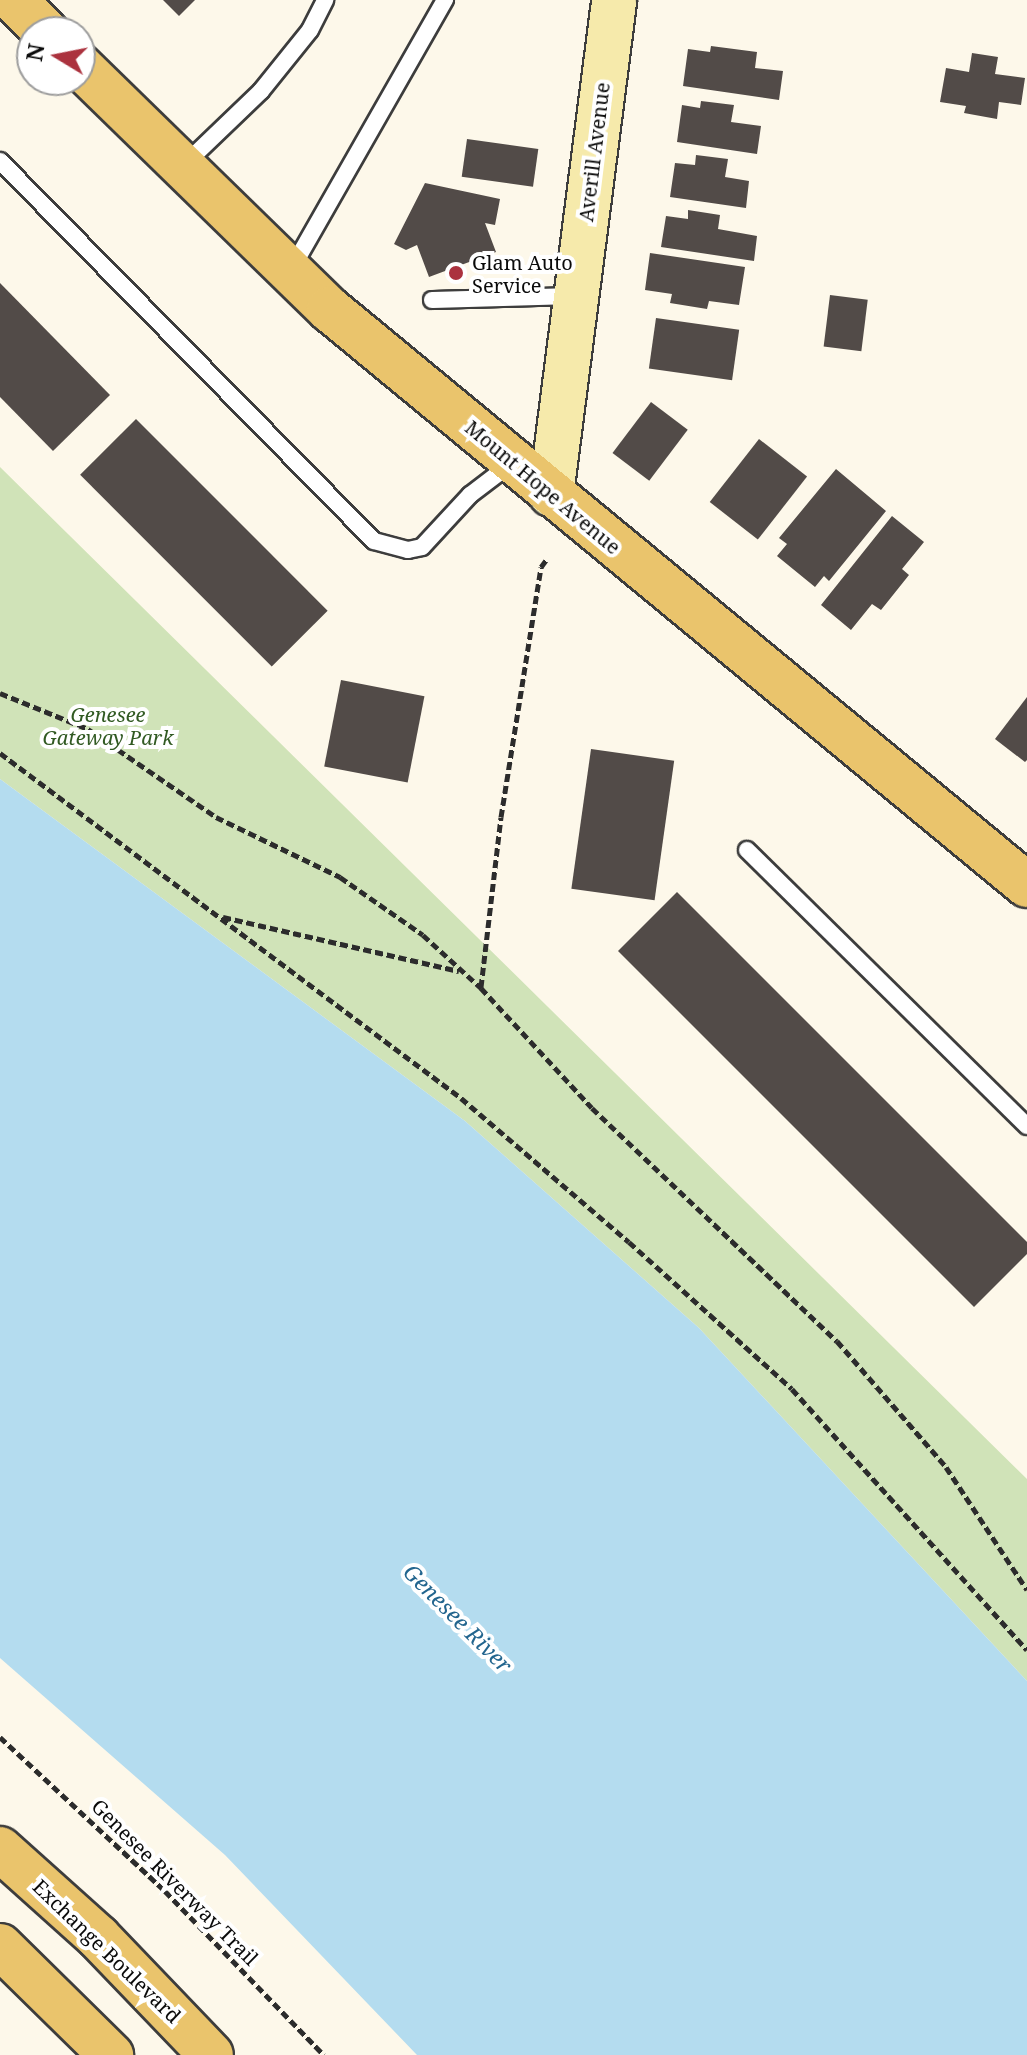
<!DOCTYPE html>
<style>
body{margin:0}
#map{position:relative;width:1027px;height:2055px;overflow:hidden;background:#fdf8ea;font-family:"Noto Serif",serif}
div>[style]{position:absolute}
.green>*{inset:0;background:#d0e3b8}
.water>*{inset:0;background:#b4dcef}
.building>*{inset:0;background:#524b48;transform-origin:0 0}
.path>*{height:5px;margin-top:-2.5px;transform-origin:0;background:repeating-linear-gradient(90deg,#2c2c2c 0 8px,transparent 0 12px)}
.roads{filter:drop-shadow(2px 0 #3d3d3d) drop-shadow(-2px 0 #3d3d3d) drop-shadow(0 2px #3d3d3d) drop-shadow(0 -2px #3d3d3d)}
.lane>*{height:16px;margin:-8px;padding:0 8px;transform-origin:8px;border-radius:8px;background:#fff}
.secondary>*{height:44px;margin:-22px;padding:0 22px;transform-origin:22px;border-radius:22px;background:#f6eaab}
.primary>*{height:44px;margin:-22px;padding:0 22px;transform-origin:22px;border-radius:22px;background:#eac46c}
.dots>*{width:22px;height:22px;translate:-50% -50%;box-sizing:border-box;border:4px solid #fff;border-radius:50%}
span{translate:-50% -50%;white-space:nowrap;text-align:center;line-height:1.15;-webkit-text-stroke:8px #fff;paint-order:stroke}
.street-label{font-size:20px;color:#0a0a0a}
.poi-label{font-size:20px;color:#0a0a0a}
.left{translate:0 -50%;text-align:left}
.park-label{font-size:20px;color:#315a22;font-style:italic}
.water-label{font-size:22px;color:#22658e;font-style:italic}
.north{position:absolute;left:16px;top:16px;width:80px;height:80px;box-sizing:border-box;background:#fff;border:2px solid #9d9d9d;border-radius:50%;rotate:280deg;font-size:22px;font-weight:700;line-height:32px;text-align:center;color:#0a0a0a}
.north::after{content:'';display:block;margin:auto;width:28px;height:36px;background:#ab323e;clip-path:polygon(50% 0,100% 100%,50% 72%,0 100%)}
</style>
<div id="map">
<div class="green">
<div style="clip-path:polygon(0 467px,1027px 1479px,1027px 1681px,699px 1328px,465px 1121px,0 779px)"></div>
</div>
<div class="water">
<div style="clip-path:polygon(0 779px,465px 1121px,699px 1328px,1027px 1681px,1027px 2055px,417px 2055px,225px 1855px,0 1658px)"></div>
</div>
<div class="building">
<div style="clip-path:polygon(163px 0,195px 0,179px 16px)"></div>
<div style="clip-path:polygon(711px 46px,757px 52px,755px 68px,783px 71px,779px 100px,683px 86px,688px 49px,710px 52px)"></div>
<div style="clip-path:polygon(972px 53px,998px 57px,995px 74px,1025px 78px,1021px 105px,999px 102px,997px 119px,964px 113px,966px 106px,940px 102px,946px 68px,969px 72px)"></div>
<div style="clip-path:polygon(701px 101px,734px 105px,731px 122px,761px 126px,757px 154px,677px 142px,682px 105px,700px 108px)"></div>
<div style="left:467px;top:139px;width:72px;height:38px;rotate:8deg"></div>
<div style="clip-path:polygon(696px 155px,728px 159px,725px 177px,749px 181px,746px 208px,670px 197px,675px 163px,695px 165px)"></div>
<div style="clip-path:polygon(425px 183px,500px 199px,495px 225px,485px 223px,496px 252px,429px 277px,417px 245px,406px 250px,394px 244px)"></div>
<div style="clip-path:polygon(688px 210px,720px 215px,718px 229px,757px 236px,754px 261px,661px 247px,666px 216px,688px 219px)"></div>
<div style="clip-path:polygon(650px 253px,745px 267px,739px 305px,709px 301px,707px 309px,670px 303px,672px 294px,645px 290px)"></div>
<div style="clip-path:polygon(0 283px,110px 395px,53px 451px,0 397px)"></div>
<div style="left:830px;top:295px;width:38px;height:52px;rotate:7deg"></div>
<div style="left:656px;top:318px;width:84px;height:51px;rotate:8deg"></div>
<div style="left:651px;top:402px;width:46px;height:64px;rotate:37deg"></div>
<div style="left:136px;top:419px;width:271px;height:79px;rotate:45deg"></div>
<div style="left:759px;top:439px;width:61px;height:80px;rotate:38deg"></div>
<div style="clip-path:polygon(836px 469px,886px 511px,829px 581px,824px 576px,815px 587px,777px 556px,787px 544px,779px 538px)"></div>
<div style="clip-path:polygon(892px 516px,924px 542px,902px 569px,909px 575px,881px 610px,872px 604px,851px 630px,821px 605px)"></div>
<div style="left:341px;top:680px;width:85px;height:88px;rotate:11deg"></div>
<div style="clip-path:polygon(1027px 697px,1027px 760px,1025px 762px,995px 739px)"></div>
<div style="left:591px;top:749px;width:84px;height:141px;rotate:8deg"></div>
<div style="clip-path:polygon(677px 892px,1027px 1242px,1027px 1254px,974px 1307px,618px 951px)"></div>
</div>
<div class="path">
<div style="left:0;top:693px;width:95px;rotate:22.2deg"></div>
<div style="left:88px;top:729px;width:155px;rotate:34.5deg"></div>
<div style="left:216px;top:817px;width:138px;rotate:25.8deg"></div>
<div style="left:340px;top:877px;width:101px;rotate:34.9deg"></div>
<div style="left:423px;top:935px;width:79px;rotate:42.4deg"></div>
<div style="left:481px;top:988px;width:163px;rotate:47.2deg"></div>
<div style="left:592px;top:1108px;width:338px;rotate:43.6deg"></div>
<div style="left:837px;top:1341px;width:167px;rotate:49.1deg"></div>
<div style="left:946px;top:1467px;width:147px;rotate:56.6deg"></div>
<div style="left:0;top:753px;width:576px;rotate:36.81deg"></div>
<div style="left:461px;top:1098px;width:221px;rotate:40.6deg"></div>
<div style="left:629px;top:1242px;width:219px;rotate:42deg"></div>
<div style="left:792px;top:1389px;width:351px;rotate:48deg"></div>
<div style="left:223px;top:917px;width:242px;rotate:12.9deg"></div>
<div style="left:481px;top:987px;width:171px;rotate:-83.3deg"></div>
<div style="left:501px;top:817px;width:253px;rotate:-80.9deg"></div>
<div style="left:541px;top:567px;width:9px;rotate:-54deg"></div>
<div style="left:0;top:1737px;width:226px;rotate:43deg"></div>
<div style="left:165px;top:1891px;width:228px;rotate:45.9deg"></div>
</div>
<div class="roads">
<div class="lane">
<div style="left:0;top:161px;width:533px;rotate:45.46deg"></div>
<div style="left:374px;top:541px;width:35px;rotate:15deg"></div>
<div style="left:408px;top:550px;width:14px;rotate:-12deg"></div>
<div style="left:422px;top:547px;width:71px;rotate:-47.3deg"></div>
<div style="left:470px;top:495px;width:53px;rotate:-37.3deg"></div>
<div style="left:185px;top:164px;width:105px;rotate:-43.8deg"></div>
<div style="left:261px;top:91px;width:78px;rotate:-51.2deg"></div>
<div style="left:310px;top:30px;width:34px;rotate:-63deg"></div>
<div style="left:292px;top:268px;width:309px;rotate:-60.3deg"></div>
<div style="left:432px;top:300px;width:142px;rotate:-1.6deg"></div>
<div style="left:747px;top:850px;width:393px;rotate:44.6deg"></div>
</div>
<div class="secondary">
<div style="left:551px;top:494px;width:498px;rotate:-82.7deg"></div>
</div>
<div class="primary">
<div style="left:14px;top:0;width:45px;rotate:45deg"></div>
<div style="left:80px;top:66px;width:348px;rotate:44.3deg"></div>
<div style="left:329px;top:309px;width:905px;rotate:39.53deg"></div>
<div style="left:0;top:1849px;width:132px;rotate:41.9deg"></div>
<div style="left:98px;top:1937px;width:163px;rotate:46.2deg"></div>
<div style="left:0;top:1946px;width:156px;rotate:44.5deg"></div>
</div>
</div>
<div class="dots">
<div style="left:456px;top:273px;background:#ab323e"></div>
</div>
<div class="street-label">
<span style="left:594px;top:152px;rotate:-83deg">Averill Avenue</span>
<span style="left:543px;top:487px;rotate:40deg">Mount Hope Avenue</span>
<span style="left:175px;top:1882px;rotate:45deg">Genesee Riverway Trail</span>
<span style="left:107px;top:1951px;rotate:44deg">Exchange Boulevard</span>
</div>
<div class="poi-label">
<span class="left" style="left:472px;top:274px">Glam Auto<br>Service</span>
</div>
<div class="park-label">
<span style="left:108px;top:726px">Genesee<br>Gateway Park</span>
</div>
<div class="water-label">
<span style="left:458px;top:1618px;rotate:45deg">Genesee River</span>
</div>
<div class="north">N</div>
</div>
